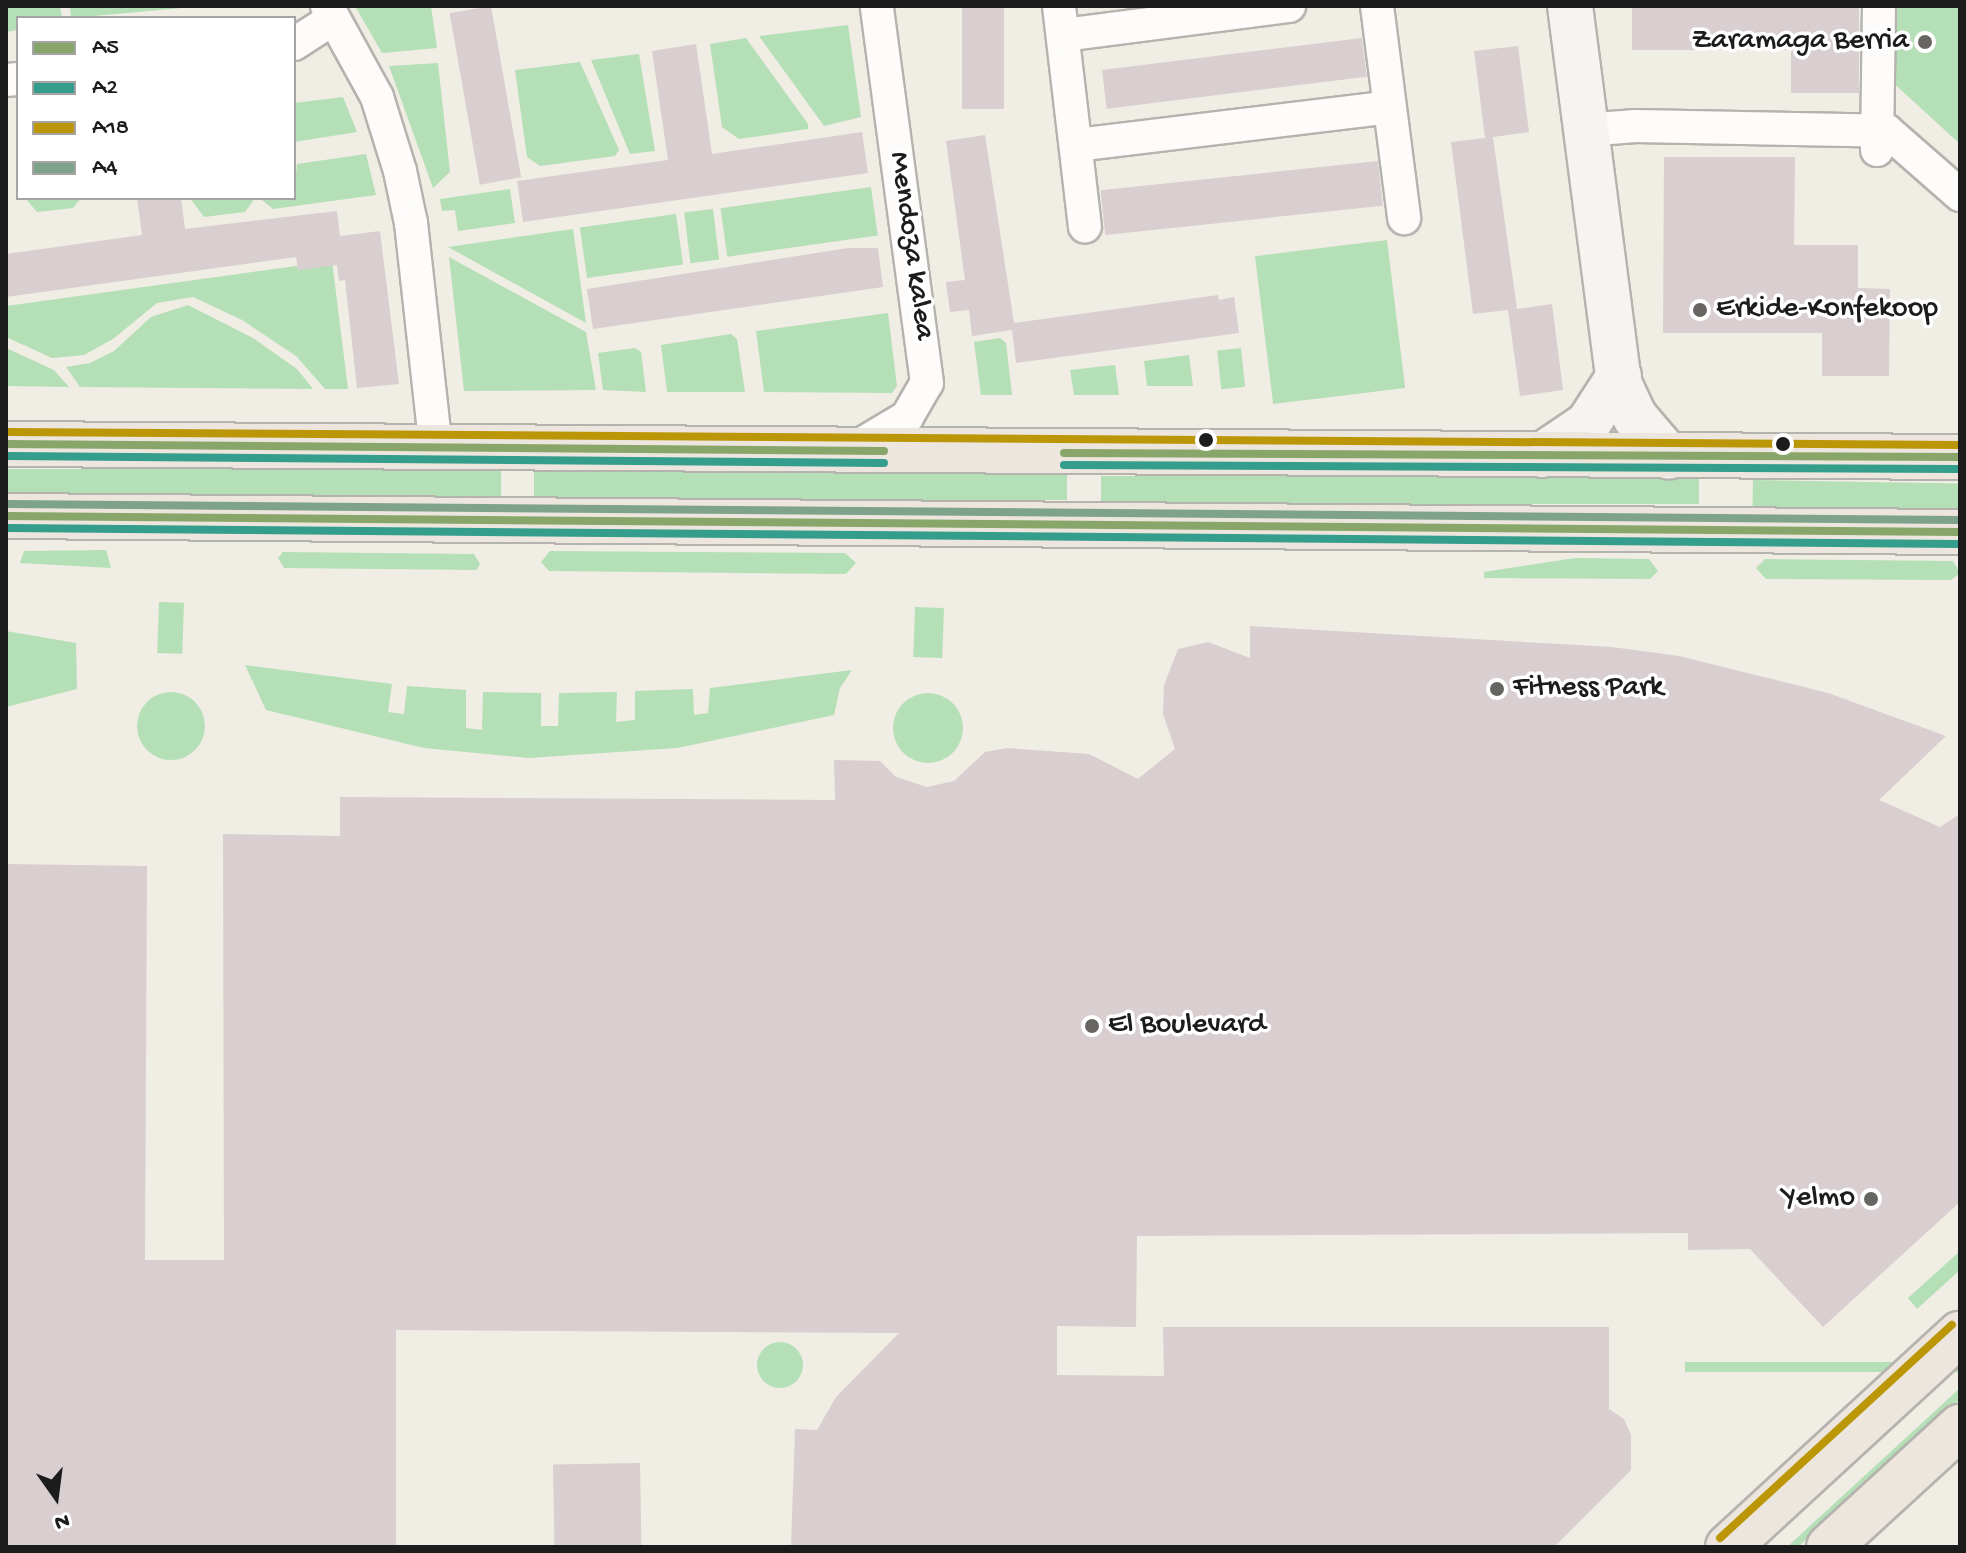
<!DOCTYPE html>
<style>
body{margin:0}
#map{position:relative;width:1966px;height:1553px;overflow:hidden;background:#f0ede4;font-family:"Gochi Hand",sans-serif}
div>[style]{position:absolute}
.green>*{inset:0;background:#b5dfb6;transform-origin:0 0}
.round{border-radius:50%}
.building>*{inset:0;background:#d9ced0;transform-origin:0 0}
.roads{filter:drop-shadow(2px 0 #b5b3ae) drop-shadow(-2px 0 #b5b3ae) drop-shadow(0 2px #b5b3ae) drop-shadow(0 -2px #b5b3ae)}
.street>*{height:32px;margin:-16px;padding:0 16px;transform-origin:16px;border-radius:16px;background:#fdfcfb}
.secondary>*{height:44px;margin:-22px;padding:0 22px;transform-origin:22px;border-radius:22px;background:#f6f4f0}
.primary>*{height:44px;margin:-22px;padding:0 22px;transform-origin:22px;border-radius:22px;background:#ede6de}
.bus-1>*{height:8px;margin:-4px;padding:0 4px;transform-origin:4px;border-radius:4px;background:#88a66a}
.bus-2>*{height:8px;margin:-4px;padding:0 4px;transform-origin:4px;border-radius:4px;background:#349d8b}
.bus-3>*{height:8px;margin:-4px;padding:0 4px;transform-origin:4px;border-radius:4px;background:#bb9708}
.bus-4>*{height:8px;margin:-4px;padding:0 4px;transform-origin:4px;border-radius:4px;background:#7ea28a}
.dots>*{width:22px;height:22px;translate:-50% -50%;box-sizing:border-box;border:4px solid #fff;border-radius:50%}
span{translate:-50% -50%;white-space:nowrap;text-align:center;line-height:1.15;-webkit-text-stroke:7px #fff;paint-order:stroke}
.poi-label{font-size:30px;color:#1c1c1c}
.right{translate:-100% -50%;text-align:right}
.left{translate:0 -50%;text-align:left}
.street-label{font-size:30px;color:#1c1c1c}
.frame{position:absolute;inset:0;border:8px solid #1c1c1c;pointer-events:none}
.legend{position:absolute;left:16px;top:16px;width:280px;height:184px;box-sizing:border-box;background:#fff;border:2px solid #a4a4a4;margin:0;padding:10px 14px;list-style:none;font-size:24px;color:#1c1c1c}
.legend li{display:flex;align-items:center;gap:16px;height:40px}
.legend b{width:40px;border:2px solid #a4a4a4}
.north{position:absolute;left:16px;top:1457px;width:80px;height:80px;-webkit-text-stroke:6px #fff;paint-order:stroke;rotate:166deg;font-size:22px;font-weight:700;line-height:32px;text-align:center;color:#1c1c1c}
.north::after{content:'';display:block;margin:auto;width:28px;height:36px;background:#1c1c1c;clip-path:polygon(50% 0,100% 100%,50% 72%,0 100%)}
</style>
<div id="map">
<div class="green">
<div style="clip-path:polygon(6px 6px,60px 6px,62px 18px,18px 18px,18px 30px,6px 32px)"></div>
<div style="clip-path:polygon(70px 6px,204px 6px,71px 18px)"></div>
<div style="clip-path:polygon(355px 6px,431px 6px,437px 48px,382px 53px)"></div>
<div style="clip-path:polygon(1889px 6px,1960px 6px,1960px 144px,1889px 79px)"></div>
<div style="clip-path:polygon(848px 25px,861px 117px,824px 126px,759px 36px)"></div>
<div style="clip-path:polygon(746px 38px,808px 124px,808px 129px,739px 139px,722px 127px,710px 44px)"></div>
<div style="clip-path:polygon(639px 54px,655px 151px,630px 154px,591px 60px)"></div>
<div style="clip-path:polygon(580px 62px,619px 150px,615px 156px,540px 166px,527px 157px,515px 70px)"></div>
<div style="clip-path:polygon(438px 63px,450px 172px,433px 188px,389px 66px)"></div>
<div style="clip-path:polygon(343px 97px,357px 132px,294px 142px,294px 103px)"></div>
<div style="clip-path:polygon(366px 154px,376px 195px,273px 209px,262px 200px,294px 198px,297px 164px)"></div>
<div style="left:871px;top:187px;width:49px;height:152px;rotate:82deg"></div>
<div style="clip-path:polygon(510px 189px,515px 223px,458px 231px,455px 210px,442px 211px,440px 199px)"></div>
<div style="clip-path:polygon(25px 198px,81px 198px,73px 208px,37px 212px)"></div>
<div style="clip-path:polygon(190px 198px,252px 198px,253px 201px,245px 212px,204px 217px)"></div>
<div style="left:713px;top:209px;width:51px;height:29px;rotate:83deg"></div>
<div style="left:676px;top:214px;width:51px;height:97px;rotate:82deg"></div>
<div style="clip-path:polygon(573px 229px,586px 323px,448px 247px)"></div>
<div style="left:1387px;top:240px;width:149px;height:133px;rotate:83deg"></div>
<div style="clip-path:polygon(449px 257px,586px 332px,596px 390px,464px 391px)"></div>
<div style="clip-path:polygon(332px 261px,348px 389px,325px 389px,296px 356px,242px 320px,193px 297px,157px 303px,113px 339px,84px 355px,52px 358px,6px 337px,6px 306px)"></div>
<div style="clip-path:polygon(188px 305px,253px 338px,297px 369px,313px 389px,80px 387px,66px 367px,90px 363px,114px 351px,151px 317px)"></div>
<div style="clip-path:polygon(888px 313px,897px 386px,892px 393px,764px 392px,756px 331px)"></div>
<div style="clip-path:polygon(731px 334px,737px 339px,745px 392px,667px 392px,661px 345px)"></div>
<div style="clip-path:polygon(1000px 338px,1006px 343px,1012px 395px,981px 395px,974px 342px)"></div>
<div style="clip-path:polygon(6px 348px,54px 370px,69px 387px,6px 386px)"></div>
<div style="clip-path:polygon(635px 348px,641px 352px,646px 392px,603px 390px,598px 353px)"></div>
<div style="left:1241px;top:348px;width:39px;height:24px;rotate:84deg"></div>
<div style="clip-path:polygon(1189px 355px,1193px 386px,1147px 386px,1144px 361px)"></div>
<div style="clip-path:polygon(1115px 365px,1119px 395px,1074px 395px,1070px 370px)"></div>
<div style="left:6px;top:469px;width:495px;height:28px"></div>
<div style="left:534px;top:472px;width:533px;height:28px"></div>
<div style="left:1101px;top:476px;width:598px;height:28px"></div>
<div style="left:1753px;top:480px;width:207px;height:29px;rotate:1deg"></div>
<div style="clip-path:polygon(106px 550px,111px 568px,20px 563px,24px 551px)"></div>
<div style="clip-path:polygon(550px 551px,845px 553px,856px 563px,846px 574px,549px 571px,541px 562px)"></div>
<div style="clip-path:polygon(283px 552px,474px 554px,480px 564px,477px 570px,284px 568px,278px 558px)"></div>
<div style="clip-path:polygon(1575px 558px,1649px 559px,1658px 571px,1650px 579px,1484px 578px,1484px 572px)"></div>
<div style="clip-path:polygon(1765px 559px,1953px 561px,1960px 573px,1951px 580px,1766px 579px,1756px 568px)"></div>
<div style="left:159px;top:602px;width:25px;height:51px;rotate:2deg"></div>
<div style="left:915px;top:607px;width:29px;height:50px;rotate:2deg"></div>
<div style="clip-path:polygon(6px 631px,76px 643px,77px 689px,6px 707px)"></div>
<div style="clip-path:polygon(245px 665px,392px 684px,388px 712px,404px 714px,407px 686px,466px 690px,466px 728px,482px 730px,483px 692px,541px 693px,541px 726px,558px 726px,559px 693px,617px 692px,616px 722px,635px 720px,635px 691px,693px 689px,694px 715px,708px 713px,710px 688px,852px 670px,840px 688px,834px 715px,677px 748px,529px 758px,424px 748px,266px 710px)"></div>
<div class="round" style="left:137px;top:692px;width:68px;height:68px"></div>
<div class="round" style="left:893px;top:693px;width:70px;height:70px"></div>
<div style="clip-path:polygon(1960px 1251px,1960px 1270px,1917px 1309px,1908px 1298px)"></div>
<div class="round" style="left:757px;top:1342px;width:46px;height:46px"></div>
<div style="left:1960px;top:1362px;width:10px;height:275px;rotate:90deg"></div>
<div style="clip-path:polygon(1960px 1388px,1960px 1399px,1798px 1547px,1787px 1547px)"></div>
</div>
<div class="building">
<div style="left:491px;top:6px;width:174px;height:42px;rotate:80deg"></div>
<div style="left:962px;top:6px;width:42px;height:103px"></div>
<div style="clip-path:polygon(1632px 6px,1859px 6px,1859px 93px,1791px 93px,1791px 50px,1632px 50px)"></div>
<div style="left:1362px;top:38px;width:39px;height:262px;rotate:83deg"></div>
<div style="clip-path:polygon(696px 44px,712px 154px,862px 132px,868px 173px,523px 222px,517px 181px,668px 160px,652px 51px)"></div>
<div style="clip-path:polygon(1518px 46px,1529px 132px,1493px 137px,1517px 309px,1552px 304px,1563px 390px,1520px 396px,1508px 310px,1516px 309px,1473px 314px,1451px 142px,1485px 138px,1474px 51px)"></div>
<div style="clip-path:polygon(985px 135px,1014px 323px,1218px 295px,1219px 300px,1234px 297px,1239px 333px,1016px 363px,1012px 330px,972px 336px,969px 310px,950px 312px,946px 282px,965px 280px,946px 141px)"></div>
<div style="clip-path:polygon(1664px 157px,1795px 157px,1794px 245px,1858px 245px,1858px 288px,1890px 289px,1889px 376px,1822px 376px,1822px 333px,1663px 333px)"></div>
<div style="left:1378px;top:161px;width:45px;height:279px;rotate:84deg"></div>
<div style="clip-path:polygon(137px 198px,181px 198px,185px 229px,337px 211px,340px 236px,380px 231px,399px 384px,357px 388px,345px 280px,339px 281px,337px 265px,298px 270px,296px 257px,6px 297px,6px 254px,142px 235px)"></div>
<div style="clip-path:polygon(848px 248px,878px 248px,883px 287px,593px 329px,587px 289px)"></div>
<div style="clip-path:polygon(1250px 626px,1612px 647px,1679px 656px,1828px 693px,1946px 736px,1879px 800px,1940px 827px,1960px 814px,1960px 1202px,1823px 1327px,1750px 1249px,1688px 1250px,1688px 1233px,1137px 1236px,1136px 1327px,1057px 1326px,1057px 1375px,1164px 1376px,1163px 1327px,1609px 1327px,1609px 1409px,1624px 1419px,1631px 1435px,1631px 1470px,1554px 1547px,791px 1547px,795px 1429px,817px 1430px,836px 1397px,899px 1333px,396px 1330px,396px 1547px,6px 1547px,6px 864px,147px 866px,145px 1260px,224px 1260px,223px 834px,340px 836px,340px 797px,835px 800px,834px 760px,880px 761px,896px 777px,927px 787px,954px 781px,985px 752px,1007px 748px,1089px 754px,1138px 779px,1175px 749px,1163px 714px,1164px 685px,1178px 649px,1208px 642px,1250px 658px)"></div>
<div style="left:640px;top:1463px;width:84px;height:87px;rotate:89deg"></div>
</div>
<div class="roads">
<div class="street">
<div style="left:327px;top:6px;width:104px;rotate:61.2deg"></div>
<div style="left:377px;top:97px;width:77px;rotate:72.7deg"></div>
<div style="left:400px;top:171px;width:53px;rotate:78.1deg"></div>
<div style="left:411px;top:223px;width:226px;rotate:83.7deg"></div>
<div style="left:1059px;top:6px;width:222px;rotate:83.3deg"></div>
<div style="left:1377px;top:6px;width:214px;rotate:82.7deg"></div>
<div style="left:1063px;top:35px;width:228px;rotate:-7.3deg"></div>
<div style="left:294px;top:44px;width:46px;rotate:-32.7deg"></div>
<div style="left:6px;top:80px;width:12px;rotate:-5deg"></div>
<div style="left:1584px;top:130px;width:52px;rotate:-4.4deg"></div>
<div style="left:1636px;top:126px;width:251px;rotate:1.1deg"></div>
<div style="left:1887px;top:131px;width:97px;rotate:41.2deg"></div>
<div style="left:1077px;top:145px;width:314px;rotate:-6.9deg"></div>
<div style="left:1877px;top:150px;width:144px;rotate:-89.2deg"></div>
<div style="left:855px;top:448px;width:61px;rotate:-30.8deg"></div>
<div style="left:907px;top:417px;width:39px;rotate:-60deg"></div>
<div style="left:927px;top:383px;width:380px;rotate:-97.6deg"></div>
</div>
<div class="secondary">
<div style="left:1570px;top:6px;width:380px;rotate:82.6deg"></div>
<div style="left:1619px;top:383px;width:38px;rotate:65deg"></div>
<div style="left:1635px;top:417px;width:52px;rotate:49.6deg"></div>
<div style="left:1542px;top:455px;width:55px;rotate:-34deg"></div>
<div style="left:1588px;top:424px;width:57px;rotate:-57.1deg"></div>
</div>
<div class="primary">
<div style="left:6px;top:444px;width:1954px;rotate:0.38deg"></div>
<div style="left:6px;top:516px;width:1954px;rotate:0.47deg"></div>
<div style="left:1728px;top:1547px;width:315px;rotate:-42.6deg"></div>
<div style="left:1829px;top:1547px;width:178px;rotate:-42.5deg"></div>
</div>
</div>
<div class="bus-1">
<div style="left:6px;top:444px;width:878px;rotate:0.46deg"></div>
<div style="left:1064px;top:453px;width:896px;rotate:0.26deg"></div>
<div style="left:6px;top:516px;width:1954px;rotate:0.47deg"></div>
</div>
<div class="bus-2">
<div style="left:6px;top:456px;width:878px;rotate:0.46deg"></div>
<div style="left:1064px;top:465px;width:896px;rotate:0.26deg"></div>
<div style="left:6px;top:528px;width:1954px;rotate:0.47deg"></div>
</div>
<div class="bus-3">
<div style="left:6px;top:432px;width:1954px;rotate:0.38deg"></div>
<div style="left:1720px;top:1538px;width:315px;rotate:-42.6deg"></div>
</div>
<div class="bus-4">
<div style="left:6px;top:504px;width:1954px;rotate:0.47deg"></div>
</div>
<div class="dots">
<div style="left:1925px;top:42px;background:#666562"></div>
<div style="left:1700px;top:310px;background:#666562"></div>
<div style="left:1206px;top:440px;background:#1c1c1c"></div>
<div style="left:1783px;top:444px;background:#1c1c1c"></div>
<div style="left:1497px;top:689px;background:#666562"></div>
<div style="left:1092px;top:1026px;background:#666562"></div>
<div style="left:1871px;top:1199px;background:#666562"></div>
</div>
<div class="poi-label">
<span class="right" style="left:1909px;top:42px">Zaramaga Berria</span>
<span class="left" style="left:1716px;top:310px">Erkide-Konfekoop</span>
<span class="left" style="left:1513px;top:689px">Fitness Park</span>
<span class="left" style="left:1108px;top:1026px">El Boulevard</span>
<span class="right" style="left:1855px;top:1199px">Yelmo</span>
</div>
<div class="street-label">
<span style="left:910px;top:246px;rotate:82deg">Mendoza kalea</span>
</div>
<div class="frame"></div>
<ul class="legend">
<li><b style="height:10px;background:#88a66a"></b>A5</li>
<li><b style="height:10px;background:#349d8b"></b>A2</li>
<li><b style="height:10px;background:#bb9708"></b>A18</li>
<li><b style="height:10px;background:#7ea28a"></b>A4</li>
</ul>
<div class="north">N</div>
</div>
